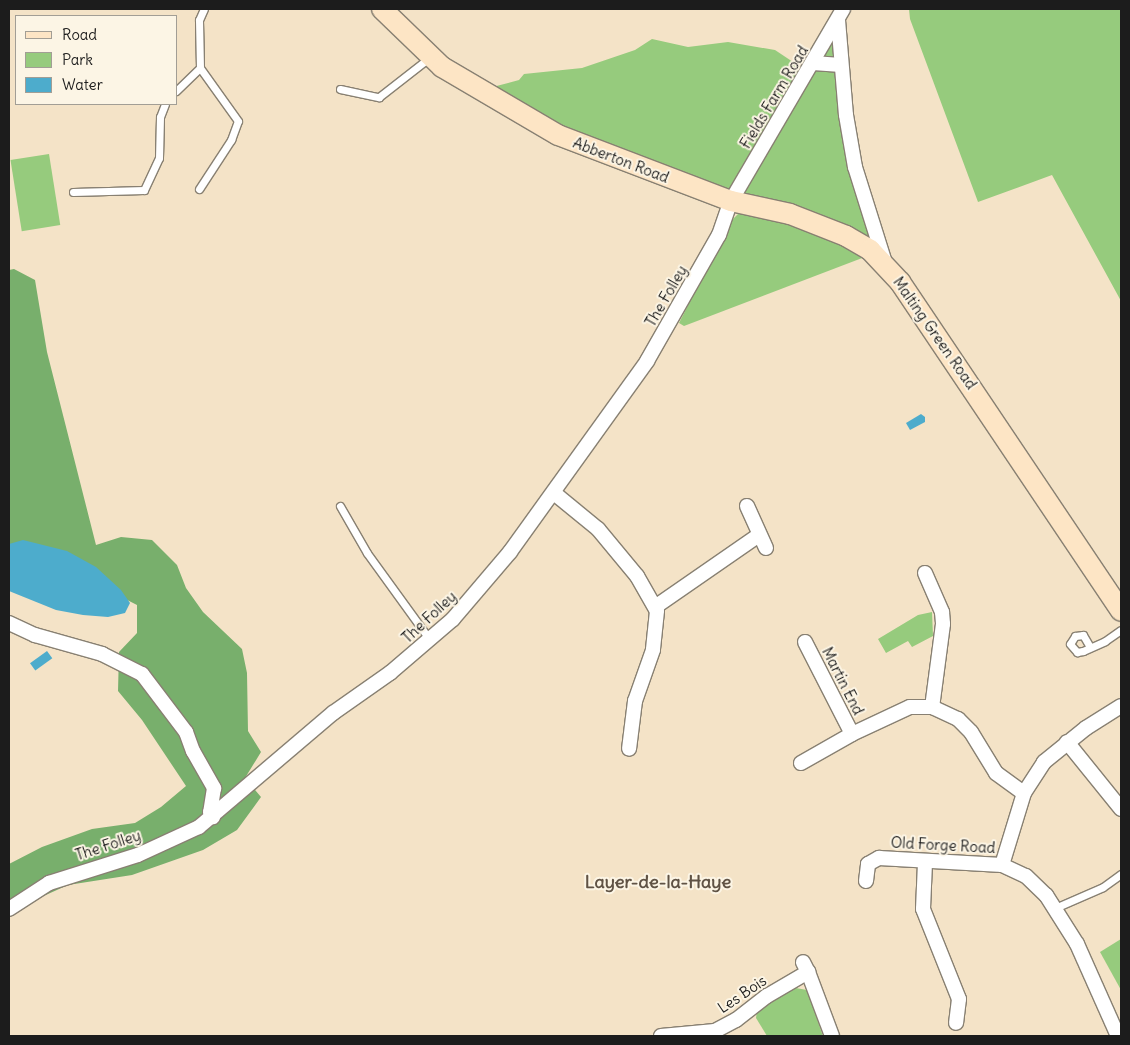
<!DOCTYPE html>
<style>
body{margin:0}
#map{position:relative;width:1130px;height:1045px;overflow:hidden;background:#f4e3c7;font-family:Delius,sans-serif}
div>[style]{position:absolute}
.green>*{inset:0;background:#96cb7d;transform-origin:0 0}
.forest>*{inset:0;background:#78af6c}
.water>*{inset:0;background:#4daccc;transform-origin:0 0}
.roads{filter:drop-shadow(1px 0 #888072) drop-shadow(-1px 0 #888072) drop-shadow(0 1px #888072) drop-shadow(0 -1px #888072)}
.lane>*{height:7px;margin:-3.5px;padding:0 3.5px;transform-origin:3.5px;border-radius:3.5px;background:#fff}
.street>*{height:14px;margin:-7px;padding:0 7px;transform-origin:7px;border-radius:7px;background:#fff}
.secondary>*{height:20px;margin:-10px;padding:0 10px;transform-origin:10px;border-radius:10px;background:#fde5c5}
span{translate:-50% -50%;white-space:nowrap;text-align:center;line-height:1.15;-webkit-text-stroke:4px #fcf5e5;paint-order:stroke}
.street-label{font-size:15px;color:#1c1c1c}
.quarter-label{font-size:18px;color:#605345;font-weight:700}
.frame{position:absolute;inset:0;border:10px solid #1c1c1c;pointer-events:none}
.legend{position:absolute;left:15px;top:15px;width:162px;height:90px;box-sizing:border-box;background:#fcf5e5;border:1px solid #a29e95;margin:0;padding:6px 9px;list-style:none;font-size:15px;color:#1c1c1c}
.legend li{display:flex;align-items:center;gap:10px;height:25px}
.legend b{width:25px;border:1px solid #a29e95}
</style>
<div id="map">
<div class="green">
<div style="clip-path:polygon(909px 9px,1121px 9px,1121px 301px,1052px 175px,978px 202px,910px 19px)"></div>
<div style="clip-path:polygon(834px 33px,872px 238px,871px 243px,742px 192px)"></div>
<div style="clip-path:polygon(652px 39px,688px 47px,728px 42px,775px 50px,805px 70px,733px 188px,724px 190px,546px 123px,485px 89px,519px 80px,524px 74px,582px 68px,635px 50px)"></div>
<div style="left:49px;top:154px;width:72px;height:39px;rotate:81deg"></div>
<div style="clip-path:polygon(749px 212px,787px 221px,870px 255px,684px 326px,679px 323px,730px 222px,738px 214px)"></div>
<div style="clip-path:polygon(932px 612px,933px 636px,912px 647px,908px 641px,886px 653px,878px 639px,918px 615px)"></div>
<div style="clip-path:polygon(1121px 939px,1121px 990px,1100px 952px)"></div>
<div style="clip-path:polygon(790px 987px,807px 990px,823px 1036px,767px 1036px,756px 1018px,757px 1011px)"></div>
</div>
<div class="forest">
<div style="clip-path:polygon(14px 269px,35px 280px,47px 352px,96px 545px,121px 537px,152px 540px,177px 565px,186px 588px,203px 612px,242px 649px,247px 673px,248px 731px,261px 752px,245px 778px,261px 797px,237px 830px,203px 850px,132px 875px,68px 885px,28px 903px,9px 916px,9px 864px,42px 847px,92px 829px,135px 823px,161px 807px,186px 786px,142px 720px,118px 691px,119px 652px,137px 633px,137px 605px,84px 578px,9px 566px,9px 270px)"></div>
</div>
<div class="water">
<div style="clip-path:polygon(921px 414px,925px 417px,925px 422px,910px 430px,906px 423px)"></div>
<div style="clip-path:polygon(23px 540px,67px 551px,96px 567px,121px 590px,130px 603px,125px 613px,108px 617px,83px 615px,56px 610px,9px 591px,9px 544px)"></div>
<div style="left:47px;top:651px;width:9px;height:21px;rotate:54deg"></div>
</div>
<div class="roads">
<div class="lane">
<div style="left:340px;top:89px;width:40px;rotate:12deg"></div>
<div style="left:379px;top:97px;width:63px;rotate:-38deg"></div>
<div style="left:176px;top:91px;width:33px;rotate:-44deg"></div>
<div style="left:199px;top:189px;width:59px;rotate:-56.9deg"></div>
<div style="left:231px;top:140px;width:20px;rotate:-70deg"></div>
<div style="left:238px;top:121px;width:65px;rotate:-125.6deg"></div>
<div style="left:200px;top:68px;width:48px;rotate:-91.2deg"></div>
<div style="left:199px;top:20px;width:12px;rotate:-66deg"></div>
<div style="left:73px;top:192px;width:71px;rotate:-1.6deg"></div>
<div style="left:144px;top:190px;width:35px;rotate:-65deg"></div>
<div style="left:159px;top:158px;width:41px;rotate:-88.6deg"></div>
<div style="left:160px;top:117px;width:14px;rotate:-69deg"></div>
<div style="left:340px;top:506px;width:54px;rotate:60.1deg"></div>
<div style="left:367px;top:553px;width:107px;rotate:54.1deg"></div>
<div style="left:1090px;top:647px;width:14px;rotate:-120deg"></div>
<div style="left:1083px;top:635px;width:8px;rotate:173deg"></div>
<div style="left:1075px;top:636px;width:9px;rotate:122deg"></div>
<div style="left:1070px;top:644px;width:11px;rotate:49deg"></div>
<div style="left:1077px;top:652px;width:6px;rotate:-9deg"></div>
<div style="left:1083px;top:651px;width:24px;rotate:-24deg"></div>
<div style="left:1105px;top:641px;width:19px;rotate:-35deg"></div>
<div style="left:1055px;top:908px;width:52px;rotate:-23.6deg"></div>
<div style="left:1103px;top:887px;width:22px;rotate:-36deg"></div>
</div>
<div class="street">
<div style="left:838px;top:20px;width:95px;rotate:85.2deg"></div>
<div style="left:846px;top:115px;width:53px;rotate:80.2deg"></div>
<div style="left:855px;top:167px;width:101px;rotate:72.6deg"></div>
<div style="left:813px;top:63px;width:28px;rotate:4deg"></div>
<div style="left:554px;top:493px;width:57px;rotate:39.3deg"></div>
<div style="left:598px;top:529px;width:61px;rotate:50.3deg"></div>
<div style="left:637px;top:576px;width:40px;rotate:60.3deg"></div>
<div style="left:657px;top:611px;width:39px;rotate:96deg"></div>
<div style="left:653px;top:650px;width:54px;rotate:109.4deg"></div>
<div style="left:635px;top:701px;width:48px;rotate:97.1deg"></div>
<div style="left:747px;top:506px;width:46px;rotate:65.7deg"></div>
<div style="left:925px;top:573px;width:43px;rotate:66.4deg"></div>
<div style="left:942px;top:612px;width:12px;rotate:85deg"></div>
<div style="left:943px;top:624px;width:84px;rotate:97.5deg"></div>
<div style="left:655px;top:607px;width:126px;rotate:-34.7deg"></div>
<div style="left:9px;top:623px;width:29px;rotate:25deg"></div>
<div style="left:35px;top:635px;width:70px;rotate:15.8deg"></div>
<div style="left:102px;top:654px;width:45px;rotate:26.6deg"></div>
<div style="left:142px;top:674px;width:73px;rotate:52.8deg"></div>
<div style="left:186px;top:732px;width:20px;rotate:70deg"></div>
<div style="left:193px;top:751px;width:43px;rotate:60.4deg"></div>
<div style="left:214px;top:788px;width:24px;rotate:99deg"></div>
<div style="left:210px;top:812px;width:6px;rotate:59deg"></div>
<div style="left:805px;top:642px;width:103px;rotate:62.9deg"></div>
<div style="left:1067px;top:742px;width:86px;rotate:51.1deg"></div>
<div style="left:801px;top:763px;width:59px;rotate:-29.6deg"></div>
<div style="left:852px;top:734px;width:64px;rotate:-25deg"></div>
<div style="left:910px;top:707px;width:22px"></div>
<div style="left:932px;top:707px;width:29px;rotate:25deg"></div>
<div style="left:958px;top:719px;width:18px;rotate:45deg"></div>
<div style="left:971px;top:732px;width:48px;rotate:58.6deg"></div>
<div style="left:996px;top:773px;width:34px;rotate:36deg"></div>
<div style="left:925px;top:863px;width:46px;rotate:92.5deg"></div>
<div style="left:923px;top:909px;width:97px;rotate:68.2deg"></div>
<div style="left:959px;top:999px;width:24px;rotate:97deg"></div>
<div style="left:1002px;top:865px;width:75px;rotate:-73deg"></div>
<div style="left:1024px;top:793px;width:37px;rotate:-57deg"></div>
<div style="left:1044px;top:762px;width:54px;rotate:-39deg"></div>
<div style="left:1086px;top:728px;width:41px;rotate:-32.2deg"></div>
<div style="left:866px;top:881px;width:17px;rotate:-83deg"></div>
<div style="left:868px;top:864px;width:13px;rotate:-29deg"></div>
<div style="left:879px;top:858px;width:123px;rotate:3.3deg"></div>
<div style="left:1002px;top:865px;width:26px;rotate:25deg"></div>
<div style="left:1026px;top:876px;width:28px;rotate:44deg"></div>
<div style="left:1046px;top:895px;width:58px;rotate:57.7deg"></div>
<div style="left:1077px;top:944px;width:101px;rotate:66deg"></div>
<div style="left:9px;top:909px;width:48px;rotate:-33deg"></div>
<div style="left:49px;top:883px;width:93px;rotate:-17.5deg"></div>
<div style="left:138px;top:855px;width:67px;rotate:-24.7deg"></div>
<div style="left:199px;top:827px;width:176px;rotate:-40.4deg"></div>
<div style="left:333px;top:713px;width:70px;rotate:-35.1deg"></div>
<div style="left:390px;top:673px;width:83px;rotate:-40.6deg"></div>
<div style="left:453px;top:619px;width:88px;rotate:-49.6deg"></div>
<div style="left:510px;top:552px;width:235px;rotate:-54.3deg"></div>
<div style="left:647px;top:361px;width:145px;rotate:-60.3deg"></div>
<div style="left:719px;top:235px;width:36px;rotate:-71deg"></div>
<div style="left:731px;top:201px;width:222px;rotate:-59.7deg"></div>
<div style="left:808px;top:972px;width:68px;rotate:69.4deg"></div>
<div style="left:661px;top:1036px;width:54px;rotate:-5.3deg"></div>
<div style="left:715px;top:1031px;width:24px;rotate:-28deg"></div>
<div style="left:736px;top:1020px;width:39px;rotate:-38deg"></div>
<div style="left:767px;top:996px;width:48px;rotate:-30.3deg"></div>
<div style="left:808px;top:972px;width:11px;rotate:-117deg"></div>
</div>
<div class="secondary">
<div style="left:382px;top:9px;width:83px;rotate:44deg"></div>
<div style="left:442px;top:67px;width:134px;rotate:30.4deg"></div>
<div style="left:558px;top:135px;width:185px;rotate:20.9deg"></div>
<div style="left:731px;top:201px;width:60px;rotate:12.4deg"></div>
<div style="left:790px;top:214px;width:60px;rotate:21.4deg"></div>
<div style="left:846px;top:236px;width:28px;rotate:30deg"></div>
<div style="left:870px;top:250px;width:44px;rotate:46.8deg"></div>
<div style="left:900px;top:282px;width:396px;rotate:56.1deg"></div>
</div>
</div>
<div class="street-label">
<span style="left:774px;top:97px;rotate:-59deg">Fields Farm Road</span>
<span style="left:621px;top:160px;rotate:21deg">Abberton Road</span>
<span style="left:666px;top:296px;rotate:-60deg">The Folley</span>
<span style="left:935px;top:333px;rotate:55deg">Malting Green Road</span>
<span style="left:429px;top:617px;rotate:-43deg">The Folley</span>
<span style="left:843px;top:681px;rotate:63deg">Martin End</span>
<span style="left:108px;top:845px;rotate:-18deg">The Folley</span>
<span style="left:943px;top:845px;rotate:3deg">Old Forge Road</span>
<span style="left:742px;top:994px;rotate:-34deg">Les Bois</span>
</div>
<div class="quarter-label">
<span style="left:658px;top:882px">Layer-de-la-Haye</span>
</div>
<div class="frame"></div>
<ul class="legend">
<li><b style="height:6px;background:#fde5c5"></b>Road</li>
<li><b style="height:14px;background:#96cb7d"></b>Park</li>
<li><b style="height:14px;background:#4daccc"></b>Water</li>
</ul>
</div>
